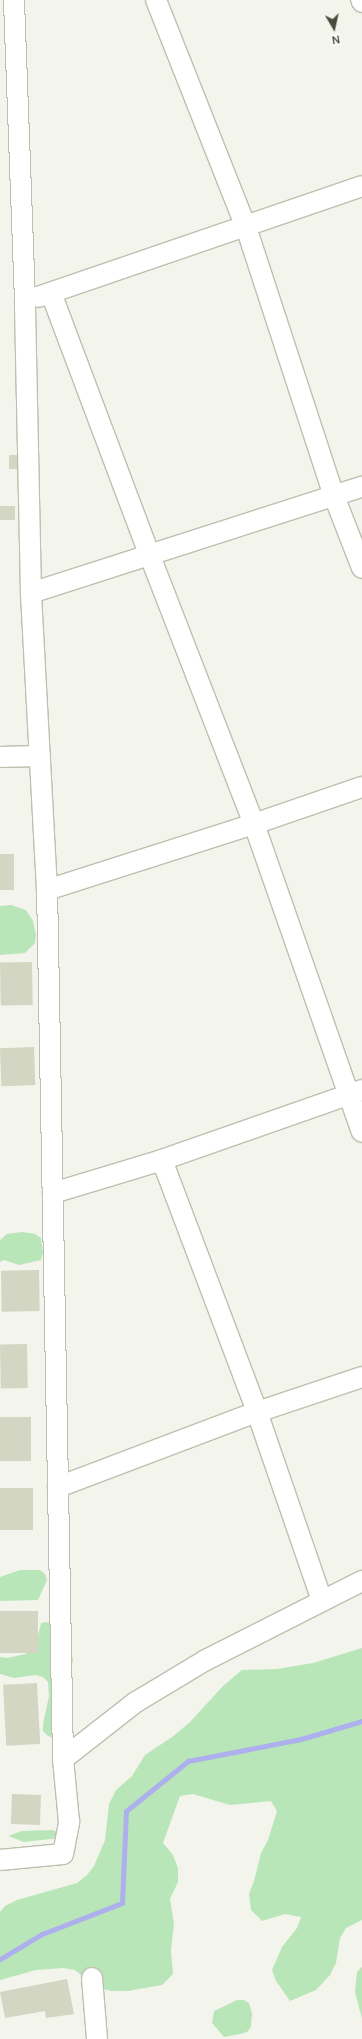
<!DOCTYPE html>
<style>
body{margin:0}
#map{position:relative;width:362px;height:2039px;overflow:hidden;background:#f3f5ec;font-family:Manrope,sans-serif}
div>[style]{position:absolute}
.green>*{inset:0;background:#b8e6b9}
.stream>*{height:5px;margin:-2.5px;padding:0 2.5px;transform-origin:2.5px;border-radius:2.5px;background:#adb0ed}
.building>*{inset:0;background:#d3d6c2;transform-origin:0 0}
.roads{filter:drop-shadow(1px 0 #bdc0af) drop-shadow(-1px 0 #bdc0af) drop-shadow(0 1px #bdc0af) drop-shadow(0 -1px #bdc0af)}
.minor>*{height:20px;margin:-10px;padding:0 10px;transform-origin:10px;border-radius:10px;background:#fff}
span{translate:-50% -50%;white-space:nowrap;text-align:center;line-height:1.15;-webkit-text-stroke:3px #fff;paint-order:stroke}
.north{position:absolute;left:314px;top:8px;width:40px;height:40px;-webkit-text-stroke:3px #fff;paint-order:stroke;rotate:171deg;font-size:11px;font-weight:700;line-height:16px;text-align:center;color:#474a3a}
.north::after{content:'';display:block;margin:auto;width:14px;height:18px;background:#474a3a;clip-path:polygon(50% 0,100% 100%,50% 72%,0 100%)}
</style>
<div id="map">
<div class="green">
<div style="clip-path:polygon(11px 905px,26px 910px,33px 921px,36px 935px,35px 943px,25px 953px,0 955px,0 906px)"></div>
<div style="clip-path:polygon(22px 1232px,35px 1234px,41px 1238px,43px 1252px,41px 1260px,19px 1265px,4px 1260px,0 1262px,0 1240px,7px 1234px)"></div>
<div style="clip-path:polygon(20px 1570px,40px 1570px,45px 1574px,47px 1580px,38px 1600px,0 1601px,0 1577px)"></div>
<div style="clip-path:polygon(47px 1622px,54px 1623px,70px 1647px,73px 1660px,62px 1703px,57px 1739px,48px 1736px,43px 1731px,43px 1724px,49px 1696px,48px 1682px,43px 1677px,36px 1675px,14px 1678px,0 1674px,0 1657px,7px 1658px,26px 1654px,36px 1645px,41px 1623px)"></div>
<div style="clip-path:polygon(362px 1648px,362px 1920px,346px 1928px,340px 1938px,336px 1963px,330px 1975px,316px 1990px,290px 2001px,276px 1981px,272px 1970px,282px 1947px,297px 1928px,301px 1917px,285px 1914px,262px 1921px,251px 1910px,249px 1894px,254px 1881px,261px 1853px,268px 1840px,277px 1811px,271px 1801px,230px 1805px,193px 1794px,180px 1796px,163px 1843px,173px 1855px,178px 1868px,178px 1882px,170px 1899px,174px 1924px,171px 1950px,173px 1974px,162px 1985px,128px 1991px,111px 1991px,96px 1987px,75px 1970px,63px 1968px,36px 1970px,0 1980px,0 1912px,5px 1906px,17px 1900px,77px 1883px,87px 1875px,94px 1866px,105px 1840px,109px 1804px,116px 1790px,132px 1776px,145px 1755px,172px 1737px,190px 1722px,223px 1686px,242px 1670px,277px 1669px,313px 1663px)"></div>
<div style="clip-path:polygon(52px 1830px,59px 1832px,59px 1838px,24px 1842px,8px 1836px,22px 1831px)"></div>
<div style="clip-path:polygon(362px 1967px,362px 2019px,355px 1992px,357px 1972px)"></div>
<div style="clip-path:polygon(237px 2000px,244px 2000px,249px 2003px,252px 2013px,251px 2027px,247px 2032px,240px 2034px,224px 2037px,212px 2023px,214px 2011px)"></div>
</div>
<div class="stream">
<div style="left:0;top:1959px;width:49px;rotate:-30.8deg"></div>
<div style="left:42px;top:1934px;width:86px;rotate:-21.2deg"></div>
<div style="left:122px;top:1903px;width:92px;rotate:-87.5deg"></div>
<div style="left:126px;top:1811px;width:80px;rotate:-38.9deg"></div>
<div style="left:188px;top:1761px;width:115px;rotate:-11deg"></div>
<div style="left:301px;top:1739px;width:64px;rotate:-16.4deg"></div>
</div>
<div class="building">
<div style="left:9px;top:455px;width:8px;height:14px"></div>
<div style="left:0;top:506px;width:15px;height:14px"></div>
<div style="left:0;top:854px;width:14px;height:36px"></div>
<div style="left:32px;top:962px;width:43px;height:32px;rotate:89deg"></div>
<div style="left:34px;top:1047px;width:38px;height:34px;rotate:88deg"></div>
<div style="left:39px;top:1270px;width:41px;height:38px;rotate:89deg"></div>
<div style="left:27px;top:1344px;width:44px;height:27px;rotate:89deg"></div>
<div style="left:0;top:1417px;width:31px;height:44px"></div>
<div style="left:0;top:1488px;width:33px;height:42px"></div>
<div style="left:0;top:1611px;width:38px;height:42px"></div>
<div style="left:37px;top:1683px;width:61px;height:34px;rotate:87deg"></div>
<div style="left:12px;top:1794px;width:29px;height:30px;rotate:2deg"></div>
<div style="clip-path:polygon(67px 1979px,74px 2014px,46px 2018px,45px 2011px,5px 2018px,0 1992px)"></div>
</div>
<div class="roads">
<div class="minor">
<div style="left:156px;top:0;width:244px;rotate:68.4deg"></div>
<div style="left:246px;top:227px;width:283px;rotate:71.9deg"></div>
<div style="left:334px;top:496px;width:77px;rotate:68.7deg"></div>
<div style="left:361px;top:0;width:2px;rotate:63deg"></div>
<div style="left:51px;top:293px;width:281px;rotate:69.4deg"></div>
<div style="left:150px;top:556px;width:287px;rotate:68.8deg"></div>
<div style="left:254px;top:824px;width:326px;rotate:70.7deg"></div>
<div style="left:38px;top:297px;width:342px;rotate:-18.9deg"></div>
<div style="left:31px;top:593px;width:348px;rotate:-17.8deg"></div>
<div style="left:0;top:757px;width:40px;rotate:-1.4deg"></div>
<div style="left:47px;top:890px;width:217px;rotate:-17.7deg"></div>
<div style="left:254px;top:824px;width:114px;rotate:-18.9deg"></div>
<div style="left:162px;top:1160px;width:269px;rotate:69.3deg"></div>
<div style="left:257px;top:1412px;width:200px;rotate:71deg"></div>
<div style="left:53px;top:1193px;width:114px;rotate:-16.8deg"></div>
<div style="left:162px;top:1160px;width:212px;rotate:-19.3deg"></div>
<div style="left:58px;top:1487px;width:213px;rotate:-20.7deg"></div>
<div style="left:257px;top:1412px;width:111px;rotate:-18.4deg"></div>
<div style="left:63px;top:1759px;width:93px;rotate:-38deg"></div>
<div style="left:136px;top:1702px;width:82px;rotate:-31deg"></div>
<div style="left:206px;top:1660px;width:175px;rotate:-26.9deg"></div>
<div style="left:0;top:1860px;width:63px;rotate:-5.4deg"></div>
<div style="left:63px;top:1854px;width:33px;rotate:-79deg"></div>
<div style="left:69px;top:1822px;width:63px;rotate:-95.4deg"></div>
<div style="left:63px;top:1759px;width:869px;rotate:-91.05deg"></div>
<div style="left:47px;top:890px;width:297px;rotate:-93.1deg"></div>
<div style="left:31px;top:593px;width:292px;rotate:-91.2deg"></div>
<div style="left:25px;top:301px;width:301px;rotate:-92.1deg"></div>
<div style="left:92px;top:1978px;width:61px;rotate:85.3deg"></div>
</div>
</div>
<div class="north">N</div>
</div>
